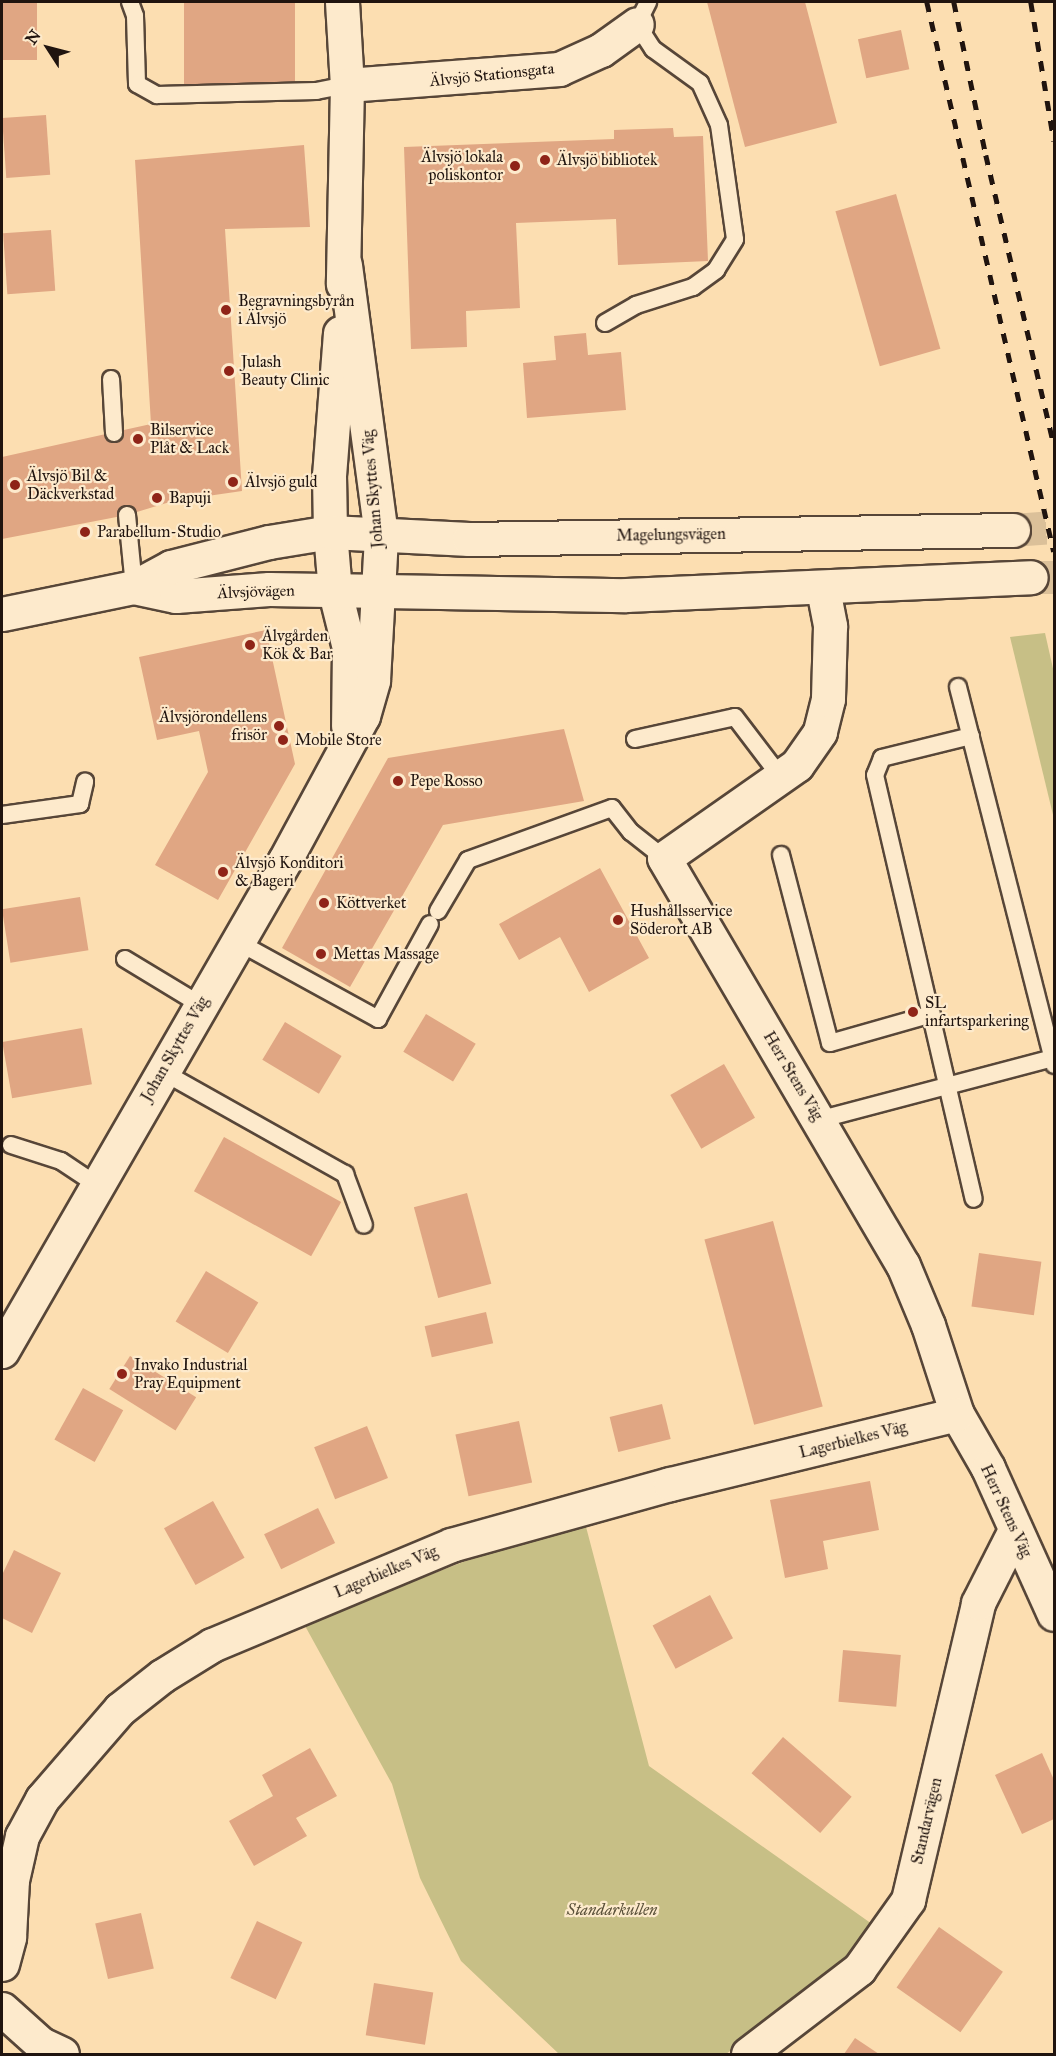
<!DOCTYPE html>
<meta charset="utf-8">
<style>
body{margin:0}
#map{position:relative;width:1056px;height:2056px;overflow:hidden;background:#fcdeb1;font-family:"IM FELL Great Primer",serif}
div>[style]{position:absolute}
.green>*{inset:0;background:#c7bf86}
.building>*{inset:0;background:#e0a683;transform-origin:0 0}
.secondary-tunnel>*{height:33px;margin-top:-16.5px;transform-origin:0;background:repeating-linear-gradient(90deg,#dbc099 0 33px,transparent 0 49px)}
.roads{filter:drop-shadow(2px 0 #574638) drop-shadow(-2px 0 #574638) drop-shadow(0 2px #574638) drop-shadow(0 -2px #574638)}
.service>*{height:16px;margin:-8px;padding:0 8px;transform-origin:8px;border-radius:8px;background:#fdeacc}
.minor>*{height:33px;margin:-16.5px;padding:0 16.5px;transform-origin:16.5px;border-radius:16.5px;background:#fdeacc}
.secondary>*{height:33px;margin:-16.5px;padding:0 16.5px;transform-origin:16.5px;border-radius:16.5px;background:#fdeacc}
.rail>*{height:4.5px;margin-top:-2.25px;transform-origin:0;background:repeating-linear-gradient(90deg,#20140f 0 10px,transparent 0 20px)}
.dots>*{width:16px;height:16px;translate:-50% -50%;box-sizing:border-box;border:3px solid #fdeacc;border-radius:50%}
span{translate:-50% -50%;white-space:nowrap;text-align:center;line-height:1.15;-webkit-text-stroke:4.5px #fdeacc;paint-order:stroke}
.street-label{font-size:16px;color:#20140f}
.poi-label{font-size:16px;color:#20140f}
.right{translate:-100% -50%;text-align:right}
.left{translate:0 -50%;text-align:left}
.park-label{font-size:16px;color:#5a5039;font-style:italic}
.frame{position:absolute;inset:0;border:3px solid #20140f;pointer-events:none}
.north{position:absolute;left:18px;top:18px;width:60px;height:60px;-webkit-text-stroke:4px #fdeacc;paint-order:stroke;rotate:306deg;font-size:16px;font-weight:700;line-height:24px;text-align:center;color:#20140f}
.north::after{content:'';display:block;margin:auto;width:21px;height:27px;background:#20140f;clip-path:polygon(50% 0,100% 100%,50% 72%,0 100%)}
</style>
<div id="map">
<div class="green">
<div style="clip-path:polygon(1045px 633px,1054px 673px,1054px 819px,1010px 637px)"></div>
<div style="clip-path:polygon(585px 1523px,649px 1766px,872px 1924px,840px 1969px,726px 2054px,559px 2054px,461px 1961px,420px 1878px,392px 1784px,304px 1624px,463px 1562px)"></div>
</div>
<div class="building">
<div style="left:2px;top:2px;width:35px;height:58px"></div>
<div style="left:184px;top:2px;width:111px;height:82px"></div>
<div style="clip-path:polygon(707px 2px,805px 2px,837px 123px,745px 147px)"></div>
<div style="left:901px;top:30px;width:40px;height:44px;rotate:78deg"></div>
<div style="left:46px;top:115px;width:60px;height:44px;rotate:86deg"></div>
<div style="clip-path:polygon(673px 128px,674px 137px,703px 136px,708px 261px,618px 265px,616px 219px,516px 223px,520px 308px,466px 311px,467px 347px,411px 349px,404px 147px,614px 139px,614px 130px)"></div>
<div style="clip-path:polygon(304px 145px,310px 227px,225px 229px,242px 491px,173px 501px,127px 515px,2px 539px,2px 457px,151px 424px,135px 160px)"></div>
<div style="left:896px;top:194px;width:161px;height:63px;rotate:74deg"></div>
<div style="left:51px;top:230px;width:61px;height:48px;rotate:86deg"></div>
<div style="clip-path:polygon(586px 333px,588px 355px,621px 352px,626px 410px,527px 418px,523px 363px,556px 360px,554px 336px)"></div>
<div style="clip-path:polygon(266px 630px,295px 764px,218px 900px,155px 865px,208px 772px,199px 731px,157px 740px,139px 657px)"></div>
<div style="clip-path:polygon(564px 729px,584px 801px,443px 825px,350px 987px,282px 948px,388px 758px)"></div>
<div style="clip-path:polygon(600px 868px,649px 958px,589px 992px,560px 937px,519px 960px,499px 924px)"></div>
<div style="left:80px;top:897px;width:54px;height:79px;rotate:81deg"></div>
<div style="left:426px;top:1014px;width:58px;height:44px;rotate:31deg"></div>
<div style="left:285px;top:1022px;width:66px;height:44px;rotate:31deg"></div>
<div style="left:82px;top:1028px;width:57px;height:81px;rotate:80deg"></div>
<div style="left:724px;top:1064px;width:62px;height:62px;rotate:60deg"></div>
<div style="left:224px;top:1137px;width:134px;height:62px;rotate:29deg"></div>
<div style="left:467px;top:1193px;width:94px;height:55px;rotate:75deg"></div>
<div style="left:773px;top:1221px;width:192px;height:71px;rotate:75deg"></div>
<div style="left:979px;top:1253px;width:63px;height:54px;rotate:8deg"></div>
<div style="left:206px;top:1271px;width:61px;height:59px;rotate:31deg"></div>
<div style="left:486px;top:1312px;width:32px;height:63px;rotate:77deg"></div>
<div style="left:130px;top:1356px;width:78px;height:39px;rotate:32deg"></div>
<div style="left:83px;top:1388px;width:46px;height:59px;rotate:29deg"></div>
<div style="left:662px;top:1404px;width:36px;height:54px;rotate:76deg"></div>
<div style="left:519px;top:1421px;width:63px;height:65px;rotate:78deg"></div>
<div style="left:367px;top:1426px;width:56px;height:57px;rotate:68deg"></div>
<div style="clip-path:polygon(870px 1481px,879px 1530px,823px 1541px,828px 1569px,785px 1578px,770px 1500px)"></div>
<div style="left:213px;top:1501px;width:65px;height:56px;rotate:61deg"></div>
<div style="left:318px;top:1508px;width:39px;height:60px;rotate:64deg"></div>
<div style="clip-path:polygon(14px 1550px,61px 1573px,32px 1633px,2px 1618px,2px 1575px)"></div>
<div style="left:710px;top:1595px;width:49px;height:65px;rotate:62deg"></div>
<div style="left:843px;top:1650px;width:58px;height:52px;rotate:5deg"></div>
<div style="left:783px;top:1737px;width:91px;height:48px;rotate:41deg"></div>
<div style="clip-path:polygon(310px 1748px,337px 1796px,296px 1818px,307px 1836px,254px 1866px,229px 1821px,273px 1796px,262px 1775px)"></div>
<div style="clip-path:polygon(1042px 1753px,1054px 1780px,1054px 1819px,1022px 1834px,995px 1775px)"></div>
<div style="left:141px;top:1913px;width:57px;height:47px;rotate:77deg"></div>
<div style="left:257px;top:1921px;width:50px;height:63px;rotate:25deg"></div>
<div style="left:939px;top:1927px;width:78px;height:74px;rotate:35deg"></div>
<div style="left:374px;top:1983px;width:60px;height:53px;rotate:9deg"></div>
<div style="clip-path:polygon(855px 2038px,879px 2054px,844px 2054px)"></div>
</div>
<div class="secondary-tunnel">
<div style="left:1013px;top:530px;width:41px;rotate:-4.2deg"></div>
<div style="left:1031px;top:577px;width:23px"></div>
</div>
<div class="roads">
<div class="service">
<div style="left:130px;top:2px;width:15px;rotate:70deg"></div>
<div style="left:135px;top:16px;width:68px;rotate:88.3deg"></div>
<div style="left:137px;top:84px;width:23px;rotate:29deg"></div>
<div style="left:157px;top:95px;width:159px;rotate:-1.4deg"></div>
<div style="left:316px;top:91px;width:32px;rotate:-11deg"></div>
<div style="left:605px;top:323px;width:36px;rotate:-30deg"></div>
<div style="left:636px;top:305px;width:60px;rotate:-17.5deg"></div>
<div style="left:693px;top:287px;width:29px;rotate:-36deg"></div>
<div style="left:716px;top:270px;width:36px;rotate:-58deg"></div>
<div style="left:735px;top:239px;width:115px;rotate:-98deg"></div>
<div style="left:719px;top:125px;width:46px;rotate:-114.3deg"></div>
<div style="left:700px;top:83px;width:58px;rotate:-144.1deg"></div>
<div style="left:653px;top:49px;width:30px;rotate:-123deg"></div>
<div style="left:637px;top:24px;width:25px;rotate:-63deg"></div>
<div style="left:111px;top:379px;width:54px;rotate:86.8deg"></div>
<div style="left:127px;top:515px;width:72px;rotate:84.4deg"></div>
<div style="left:958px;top:687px;width:390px;rotate:75.7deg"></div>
<div style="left:971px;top:736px;width:92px;rotate:166.1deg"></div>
<div style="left:882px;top:758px;width:18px;rotate:112deg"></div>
<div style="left:875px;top:775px;width:435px;rotate:76.9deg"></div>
<div style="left:635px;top:739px;width:102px;rotate:-12.4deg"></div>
<div style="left:735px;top:717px;width:74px;rotate:52.7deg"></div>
<div style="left:2px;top:815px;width:79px;rotate:-8deg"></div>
<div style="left:80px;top:804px;width:23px;rotate:-77deg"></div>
<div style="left:781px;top:855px;width:194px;rotate:75.4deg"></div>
<div style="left:830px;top:1043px;width:106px;rotate:-15.9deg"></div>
<div style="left:438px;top:911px;width:59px;rotate:-59.5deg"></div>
<div style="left:468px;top:860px;width:153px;rotate:-19.9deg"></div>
<div style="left:612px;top:808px;width:31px;rotate:52deg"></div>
<div style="left:631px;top:832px;width:42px;rotate:38.2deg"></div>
<div style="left:238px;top:942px;width:160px;rotate:28.8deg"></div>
<div style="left:378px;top:1019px;width:108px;rotate:-61.3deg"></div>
<div style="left:125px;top:959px;width:89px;rotate:31.2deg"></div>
<div style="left:163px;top:1072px;width:209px;rotate:29.3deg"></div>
<div style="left:345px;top:1174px;width:54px;rotate:69.6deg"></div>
<div style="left:818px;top:1120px;width:243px;rotate:-14.8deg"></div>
<div style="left:11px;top:1145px;width:52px;rotate:17.7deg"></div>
<div style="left:61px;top:1161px;width:43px;rotate:33.7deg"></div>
</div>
<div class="minor">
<div style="left:342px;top:2px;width:83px;rotate:86.6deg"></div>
<div style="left:347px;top:85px;width:199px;rotate:91.2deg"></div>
<div style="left:347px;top:85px;width:213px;rotate:-4.3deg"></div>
<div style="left:559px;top:69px;width:46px;rotate:-24.3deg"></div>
<div style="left:601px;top:50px;width:44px;rotate:-35.8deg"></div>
<div style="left:340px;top:333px;width:142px;rotate:94.4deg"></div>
<div style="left:329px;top:475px;width:57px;rotate:89deg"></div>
<div style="left:330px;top:532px;width:60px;rotate:85.2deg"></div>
<div style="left:335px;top:592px;width:58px;rotate:76deg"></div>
<div style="left:349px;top:648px;width:78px;rotate:90.7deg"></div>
<div style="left:823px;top:589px;width:38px;rotate:79deg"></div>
<div style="left:830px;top:626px;width:73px;rotate:91.6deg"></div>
<div style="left:828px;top:699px;width:34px;rotate:104deg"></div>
<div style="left:820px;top:732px;width:40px;rotate:124.9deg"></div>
<div style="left:797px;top:765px;width:162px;rotate:145deg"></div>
<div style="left:664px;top:858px;width:472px;rotate:59.6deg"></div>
<div style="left:903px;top:1265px;width:65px;rotate:67.4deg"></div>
<div style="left:928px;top:1325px;width:94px;rotate:72deg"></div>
<div style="left:957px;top:1414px;width:62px;rotate:60.1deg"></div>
<div style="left:988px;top:1468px;width:160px;rotate:65.7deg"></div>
<div style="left:2px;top:1351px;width:567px;rotate:-60.04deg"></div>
<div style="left:285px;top:860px;width:164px;rotate:-61.6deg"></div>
<div style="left:363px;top:716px;width:37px;rotate:-74deg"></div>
<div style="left:373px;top:680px;width:145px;rotate:-86.8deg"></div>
<div style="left:381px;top:535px;width:273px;rotate:-97.6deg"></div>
<div style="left:2px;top:1964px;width:28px;rotate:-75deg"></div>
<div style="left:9px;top:1937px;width:57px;rotate:-87deg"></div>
<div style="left:12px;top:1880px;width:45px;rotate:-77.2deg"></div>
<div style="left:22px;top:1836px;width:42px;rotate:-61.6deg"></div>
<div style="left:42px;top:1799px;width:119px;rotate:-49.1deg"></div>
<div style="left:120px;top:1709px;width:53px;rotate:-38.2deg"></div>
<div style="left:162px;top:1676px;width:59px;rotate:-31.8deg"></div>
<div style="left:212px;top:1645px;width:259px;rotate:-22.7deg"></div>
<div style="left:451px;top:1545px;width:227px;rotate:-15.6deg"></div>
<div style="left:670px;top:1484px;width:295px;rotate:-13.7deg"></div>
<div style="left:2px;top:2009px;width:52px;rotate:41.9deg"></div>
<div style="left:41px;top:2044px;width:23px;rotate:25deg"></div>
<div style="left:748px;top:2054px;width:140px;rotate:-37.4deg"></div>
<div style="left:859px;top:1969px;width:85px;rotate:-54.6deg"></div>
<div style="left:908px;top:1900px;width:305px;rotate:-76.7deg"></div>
<div style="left:978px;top:1603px;width:82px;rotate:-63.1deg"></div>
</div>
<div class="secondary">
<div style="left:134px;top:587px;width:43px;rotate:12.1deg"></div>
<div style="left:176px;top:596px;width:93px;rotate:-4.3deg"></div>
<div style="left:269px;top:589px;width:357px;rotate:1deg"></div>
<div style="left:626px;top:595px;width:405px;rotate:-2.5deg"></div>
<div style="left:2px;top:614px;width:135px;rotate:-11.6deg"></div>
<div style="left:134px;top:587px;width:42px;rotate:-28.4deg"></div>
<div style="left:171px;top:567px;width:101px;rotate:-14.3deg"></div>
<div style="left:269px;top:542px;width:62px;rotate:-9.3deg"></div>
<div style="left:330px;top:532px;width:139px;rotate:2.9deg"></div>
<div style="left:469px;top:539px;width:544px;rotate:-0.95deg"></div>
</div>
</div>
<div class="rail">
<div style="left:927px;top:2px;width:564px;rotate:77deg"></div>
<div style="left:954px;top:2px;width:156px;rotate:78.2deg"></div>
<div style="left:986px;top:155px;width:298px;rotate:76.8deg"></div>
<div style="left:1031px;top:2px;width:141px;rotate:80.6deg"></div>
</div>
<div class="dots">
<div style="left:545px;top:160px;background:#8f2418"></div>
<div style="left:515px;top:166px;background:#8f2418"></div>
<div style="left:226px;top:310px;background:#8f2418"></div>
<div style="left:229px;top:371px;background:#8f2418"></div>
<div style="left:138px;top:439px;background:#8f2418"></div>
<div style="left:233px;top:482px;background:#8f2418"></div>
<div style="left:15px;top:485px;background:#8f2418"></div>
<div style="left:157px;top:498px;background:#8f2418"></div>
<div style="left:85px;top:532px;background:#8f2418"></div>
<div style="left:250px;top:645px;background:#8f2418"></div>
<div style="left:279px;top:726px;background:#8f2418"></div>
<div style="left:283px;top:740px;background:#8f2418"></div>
<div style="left:398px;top:781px;background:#8f2418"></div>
<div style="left:223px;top:872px;background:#8f2418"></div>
<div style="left:324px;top:903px;background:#8f2418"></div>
<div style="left:618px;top:920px;background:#8f2418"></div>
<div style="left:321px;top:954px;background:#8f2418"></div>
<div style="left:913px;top:1012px;background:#8f2418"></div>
<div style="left:122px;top:1374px;background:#8f2418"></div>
</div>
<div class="street-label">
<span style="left:492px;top:75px;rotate:-6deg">Älvsjö Stationsgata</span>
<span style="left:373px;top:489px;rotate:-95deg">Johan Skyttes Väg</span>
<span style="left:671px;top:535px;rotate:-1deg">Magelungsvägen</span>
<span style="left:256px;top:592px;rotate:-2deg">Älvsjövägen</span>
<span style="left:175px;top:1049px;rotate:-60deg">Johan Skyttes Väg</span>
<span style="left:793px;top:1076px;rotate:59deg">Herr Stens Väg</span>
<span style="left:853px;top:1440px;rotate:-14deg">Lagerbielkes Väg</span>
<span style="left:1006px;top:1511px;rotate:65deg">Herr Stens Väg</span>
<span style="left:386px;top:1572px;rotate:-23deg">Lagerbielkes Väg</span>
<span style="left:927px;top:1821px;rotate:-77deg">Standarvägen</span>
</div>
<div class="poi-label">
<span class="right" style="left:503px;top:166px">Älvsjö lokala<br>poliskontor</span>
<span class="left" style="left:557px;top:160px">Älvsjö bibliotek</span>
<span class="left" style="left:238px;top:310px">Begravningsbyrån<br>i Älvsjö</span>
<span class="left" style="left:241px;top:371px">Julash<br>Beauty Clinic</span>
<span class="left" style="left:150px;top:439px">Bilservice<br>Plåt &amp; Lack</span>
<span class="left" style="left:27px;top:485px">Älvsjö Bil &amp;<br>Däckverkstad</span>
<span class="left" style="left:245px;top:482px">Älvsjö guld</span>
<span class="left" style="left:169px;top:498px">Bapuji</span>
<span class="left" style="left:97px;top:532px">Parabellum-Studio</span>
<span class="left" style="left:262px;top:645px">Älvgården<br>Kök &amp; Bar</span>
<span class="right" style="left:267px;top:726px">Älvsjörondellens<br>frisör</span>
<span class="left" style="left:295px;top:740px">Mobile Store</span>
<span class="left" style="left:410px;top:781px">Pepe Rosso</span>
<span class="left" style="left:235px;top:872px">Älvsjö Konditori<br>&amp; Bageri</span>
<span class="left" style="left:336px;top:903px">Köttverket</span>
<span class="left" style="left:630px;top:920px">Hushållsservice<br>Söderort AB</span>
<span class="left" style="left:333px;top:954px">Mettas Massage</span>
<span class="left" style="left:925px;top:1012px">SL<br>infartsparkering</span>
<span class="left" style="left:134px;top:1374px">Invako Industrial<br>Pray Equipment</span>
</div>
<div class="park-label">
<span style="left:612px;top:1910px">Standarkullen</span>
</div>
<div class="frame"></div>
<div class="north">N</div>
</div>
